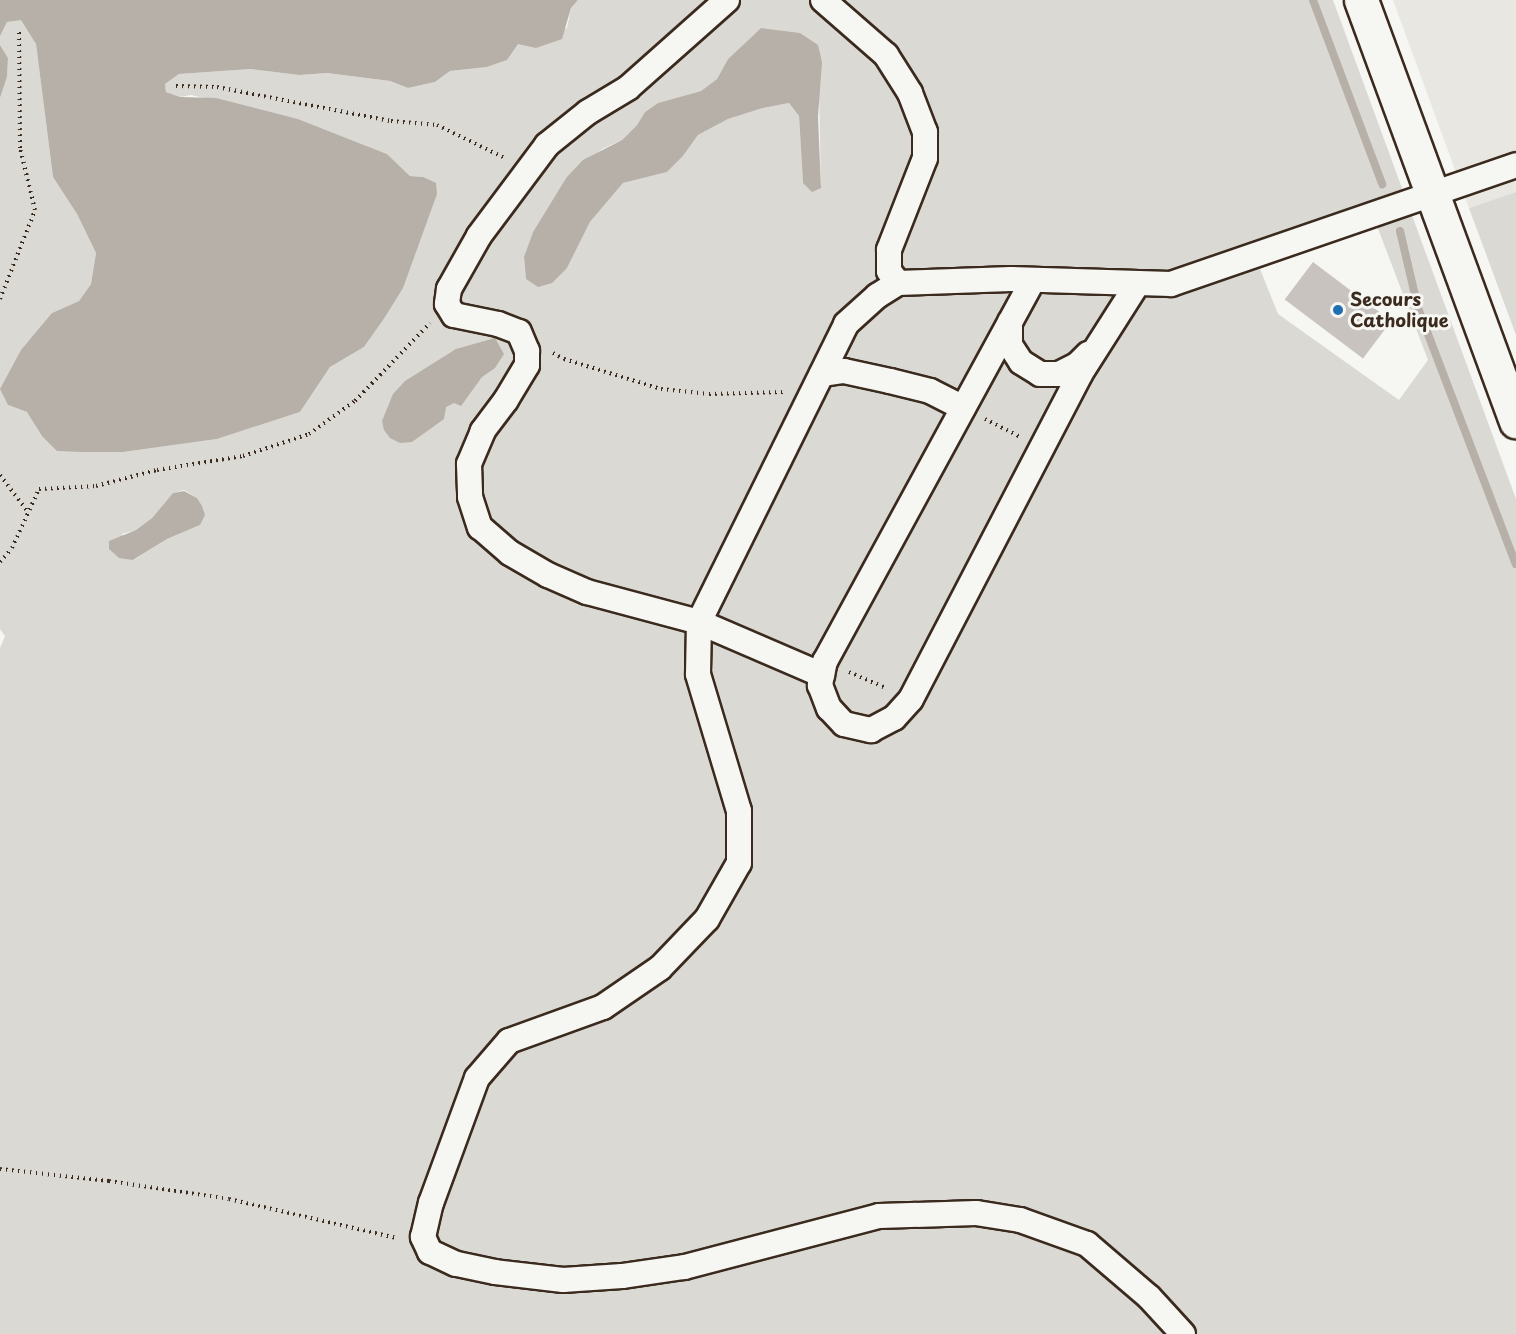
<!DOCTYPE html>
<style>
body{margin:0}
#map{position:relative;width:1516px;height:1334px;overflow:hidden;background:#f6f6f2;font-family:"Playpen Sans",sans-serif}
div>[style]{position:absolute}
.built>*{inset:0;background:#e8e7e2}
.green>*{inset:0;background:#dad9d3}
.water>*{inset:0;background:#b6b0a9}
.stream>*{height:8px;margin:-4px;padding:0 4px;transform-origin:4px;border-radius:4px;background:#b6b0a9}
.building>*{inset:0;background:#c8c3be;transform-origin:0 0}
.path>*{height:4px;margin-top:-2px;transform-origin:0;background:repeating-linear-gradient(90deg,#3b2a1e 0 1.5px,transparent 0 6px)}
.roads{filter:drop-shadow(2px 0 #3b2a1e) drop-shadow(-2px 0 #3b2a1e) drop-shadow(0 2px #3b2a1e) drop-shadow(0 -2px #3b2a1e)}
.street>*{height:24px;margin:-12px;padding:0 12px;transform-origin:12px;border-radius:12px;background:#f6f6f2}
.primary>*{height:33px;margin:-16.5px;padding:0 16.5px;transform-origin:16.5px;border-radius:16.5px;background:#f6f6f2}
.dots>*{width:16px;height:16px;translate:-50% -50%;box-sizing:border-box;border:3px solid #f6f6f2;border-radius:50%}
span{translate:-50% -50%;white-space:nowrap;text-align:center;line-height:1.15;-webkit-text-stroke:6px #f6f6f2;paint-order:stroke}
.poi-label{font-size:18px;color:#3b2a1e;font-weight:700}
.left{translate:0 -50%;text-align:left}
</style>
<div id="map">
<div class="built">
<div style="clip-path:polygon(1393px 0,1516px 0,1516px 192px,1469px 208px)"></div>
</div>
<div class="green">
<div style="clip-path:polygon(evenodd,578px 0,1333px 0,1516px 499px,1516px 1334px,0 1334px,0 648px,5px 636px,0 629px,0 98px,7px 77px,8px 58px,0 45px,0 36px,7px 22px,21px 19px,36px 44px,53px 177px,77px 214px,96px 253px,91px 284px,79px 301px,52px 313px,8px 405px,27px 412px,57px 451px,123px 452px,217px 439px,300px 412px,330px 367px,364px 347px,403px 288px,423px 177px,410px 176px,387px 154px,298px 119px,191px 95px,180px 97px,166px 92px,165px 84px,179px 74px,251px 69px,299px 75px,327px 73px,390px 81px,408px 88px,435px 82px,450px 71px,487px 67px,507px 60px,518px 43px,567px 28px,571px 8px,578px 0,761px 28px,819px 91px,821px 188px,803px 183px,799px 116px,789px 103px,763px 108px,728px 119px,698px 135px,683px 156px,667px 172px,623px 183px,590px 222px,567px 268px,526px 279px,524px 258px,533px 232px,566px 178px,602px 149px,622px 140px,637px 125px,645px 112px,658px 103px,701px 91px,717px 79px,728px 59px,761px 28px,578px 0,1377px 226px,1428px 360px,1399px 400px,1278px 314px,1260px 269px,1377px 226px,578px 0,184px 490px,197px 498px,200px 525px,167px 539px,134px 560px,122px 534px,136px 530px,152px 518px,173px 493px,184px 490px)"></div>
<div style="clip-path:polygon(1516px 192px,1516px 335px,1469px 208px)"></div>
</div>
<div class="water">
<div style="clip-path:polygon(0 0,578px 0,571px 8px,562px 39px,536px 48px,518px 44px,507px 60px,487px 67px,450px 71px,435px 82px,408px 88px,390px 81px,327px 73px,299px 75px,251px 69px,179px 74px,165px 84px,166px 92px,180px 97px,216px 98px,298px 119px,387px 154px,410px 176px,423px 177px,436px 183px,437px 194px,403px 288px,385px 317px,364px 347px,330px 367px,300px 412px,217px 439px,123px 452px,80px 452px,57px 451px,42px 436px,27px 412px,8px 405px,0 389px,21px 350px,52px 313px,79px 301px,91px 284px,96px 253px,77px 214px,53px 177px,36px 44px,21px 20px,7px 22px,0 36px)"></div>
<div style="clip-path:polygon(761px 28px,800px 33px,818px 45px,822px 62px,818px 117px,821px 188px,812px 192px,803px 183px,799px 116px,789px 103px,763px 108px,728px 119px,698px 135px,683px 156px,667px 172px,623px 183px,590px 222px,567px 268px,552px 283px,538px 287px,526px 279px,524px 257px,533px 232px,566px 178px,583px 160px,622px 140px,637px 125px,645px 112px,658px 103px,701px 91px,717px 79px,728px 59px)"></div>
<div style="clip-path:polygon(0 45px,8px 58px,7px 77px,0 98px)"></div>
<div style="clip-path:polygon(495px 338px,504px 354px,495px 368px,482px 377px,461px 406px,454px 403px,446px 407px,444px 419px,412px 442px,400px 443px,390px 438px,384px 430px,382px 421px,393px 394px,405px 381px,456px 349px)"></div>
<div style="clip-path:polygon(184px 491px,197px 498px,202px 506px,205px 515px,200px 525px,167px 539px,133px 560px,119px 558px,109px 549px,109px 541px,136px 530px,152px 518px,173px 493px)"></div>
</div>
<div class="stream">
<div style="left:1313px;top:0;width:197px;rotate:69.4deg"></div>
<div style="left:1400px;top:231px;width:79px;rotate:76.8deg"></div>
<div style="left:1418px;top:308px;width:274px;rotate:69.1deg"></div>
</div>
<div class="building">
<div style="left:1313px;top:262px;width:98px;height:47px;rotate:37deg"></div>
</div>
<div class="path">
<div style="left:176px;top:86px;width:41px;rotate:1.4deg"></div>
<div style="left:217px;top:87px;width:177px;rotate:11.1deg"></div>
<div style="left:391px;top:121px;width:46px;rotate:5deg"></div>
<div style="left:437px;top:125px;width:76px;rotate:25.9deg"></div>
<div style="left:0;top:299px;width:96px;rotate:-68.5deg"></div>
<div style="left:35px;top:210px;width:64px;rotate:-103.6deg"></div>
<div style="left:20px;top:148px;width:118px;rotate:-90.5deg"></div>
<div style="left:553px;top:353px;width:13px;rotate:29deg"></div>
<div style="left:564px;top:359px;width:102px;rotate:17.2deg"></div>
<div style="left:661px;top:389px;width:48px;rotate:5.9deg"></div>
<div style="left:709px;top:394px;width:76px;rotate:-1.5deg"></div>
<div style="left:985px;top:419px;width:38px;rotate:27deg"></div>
<div style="left:0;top:475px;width:46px;rotate:52.9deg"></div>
<div style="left:0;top:562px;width:18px;rotate:-49deg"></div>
<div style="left:12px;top:548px;width:65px;rotate:-65.4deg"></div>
<div style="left:39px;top:489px;width:57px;rotate:-3deg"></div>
<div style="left:96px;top:486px;width:63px;rotate:-14.7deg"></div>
<div style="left:157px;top:470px;width:87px;rotate:-9.2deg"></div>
<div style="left:243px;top:456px;width:70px;rotate:-18.4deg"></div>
<div style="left:309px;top:434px;width:57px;rotate:-35.7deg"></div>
<div style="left:355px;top:401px;width:108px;rotate:-46.1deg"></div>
<div style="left:849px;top:672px;width:40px;rotate:23.4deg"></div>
<div style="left:0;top:1169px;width:110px;rotate:6.3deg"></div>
<div style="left:109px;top:1181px;width:121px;rotate:8.5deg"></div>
<div style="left:229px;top:1199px;width:172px;rotate:13.1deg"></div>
</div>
<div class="roads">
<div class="street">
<div style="left:727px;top:0;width:132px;rotate:138.4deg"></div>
<div style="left:628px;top:88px;width:47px;rotate:149deg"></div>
<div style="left:588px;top:112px;width:53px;rotate:141.2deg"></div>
<div style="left:547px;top:145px;width:114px;rotate:126.8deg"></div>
<div style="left:479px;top:236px;width:61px;rotate:119.5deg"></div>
<div style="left:449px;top:289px;width:15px;rotate:98deg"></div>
<div style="left:447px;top:304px;width:13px;rotate:58deg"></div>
<div style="left:454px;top:315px;width:45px;rotate:11.6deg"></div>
<div style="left:498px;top:324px;width:22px;rotate:21deg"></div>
<div style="left:519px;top:332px;width:21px;rotate:67deg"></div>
<div style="left:527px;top:351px;width:14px;rotate:90deg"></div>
<div style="left:527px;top:365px;width:41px;rotate:121deg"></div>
<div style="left:506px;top:400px;width:39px;rotate:127deg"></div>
<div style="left:483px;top:431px;width:36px;rotate:113deg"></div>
<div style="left:469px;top:464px;width:33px;rotate:88deg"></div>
<div style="left:470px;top:497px;width:32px;rotate:72deg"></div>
<div style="left:480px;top:527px;width:40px;rotate:41deg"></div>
<div style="left:510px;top:553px;width:44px;rotate:30.1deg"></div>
<div style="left:548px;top:575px;width:43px;rotate:23.6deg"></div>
<div style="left:587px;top:592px;width:116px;rotate:15deg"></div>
<div style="left:699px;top:622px;width:134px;rotate:23.3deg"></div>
<div style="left:823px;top:0;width:84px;rotate:41.1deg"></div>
<div style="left:886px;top:55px;width:45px;rotate:57.7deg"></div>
<div style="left:910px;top:93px;width:42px;rotate:69deg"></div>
<div style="left:925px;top:132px;width:26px;rotate:90deg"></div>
<div style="left:925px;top:158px;width:99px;rotate:111.4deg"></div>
<div style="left:889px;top:250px;width:21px;rotate:90deg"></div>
<div style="left:889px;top:271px;width:15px;rotate:53deg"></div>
<div style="left:1033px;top:280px;width:434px;rotate:118.6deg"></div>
<div style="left:825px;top:661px;width:25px;rotate:102deg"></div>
<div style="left:820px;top:685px;width:25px;rotate:69deg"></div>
<div style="left:829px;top:708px;width:22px;rotate:47deg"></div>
<div style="left:844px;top:724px;width:28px;rotate:13deg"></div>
<div style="left:871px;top:730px;width:26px;rotate:-28deg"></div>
<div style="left:894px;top:718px;width:25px;rotate:-48deg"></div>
<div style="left:911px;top:699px;width:366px;rotate:-62.5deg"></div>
<div style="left:1080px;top:374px;width:108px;rotate:-57.5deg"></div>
<div style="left:1010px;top:322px;width:23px;rotate:90deg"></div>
<div style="left:1010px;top:345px;width:20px;rotate:57deg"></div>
<div style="left:1021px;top:362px;width:22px;rotate:32deg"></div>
<div style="left:1040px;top:374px;width:19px"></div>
<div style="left:1059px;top:374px;width:20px;rotate:-27deg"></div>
<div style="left:1077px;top:365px;width:16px;rotate:-45deg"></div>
<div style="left:822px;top:374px;width:22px;rotate:-8deg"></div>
<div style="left:844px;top:371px;width:47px;rotate:12.3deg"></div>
<div style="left:890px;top:381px;width:41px;rotate:14deg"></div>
<div style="left:930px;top:391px;width:37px;rotate:27deg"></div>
<div style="left:1183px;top:1334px;width:50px;rotate:-132.6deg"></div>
<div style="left:1149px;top:1297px;width:82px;rotate:-139.5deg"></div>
<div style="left:1087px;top:1244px;width:71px;rotate:-160.3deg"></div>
<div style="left:1020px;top:1220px;width:45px;rotate:-171deg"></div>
<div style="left:976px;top:1213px;width:97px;rotate:178.2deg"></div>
<div style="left:879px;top:1216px;width:202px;rotate:165.3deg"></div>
<div style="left:684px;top:1267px;width:63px;rotate:171.7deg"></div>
<div style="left:622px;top:1276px;width:59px;rotate:176.1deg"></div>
<div style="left:563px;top:1280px;width:68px;rotate:-173.3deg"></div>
<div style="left:495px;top:1272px;width:40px;rotate:-168deg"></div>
<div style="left:456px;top:1264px;width:29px;rotate:-155deg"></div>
<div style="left:430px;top:1252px;width:17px;rotate:-115deg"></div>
<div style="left:423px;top:1237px;width:35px;rotate:-77deg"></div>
<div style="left:431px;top:1203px;width:133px;rotate:-69.8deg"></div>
<div style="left:477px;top:1078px;width:49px;rotate:-49.1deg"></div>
<div style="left:509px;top:1041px;width:100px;rotate:-19.9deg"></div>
<div style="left:603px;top:1007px;width:69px;rotate:-34.4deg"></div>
<div style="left:660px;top:968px;width:68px;rotate:-46.2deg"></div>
<div style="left:707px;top:919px;width:64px;rotate:-60.3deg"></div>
<div style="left:739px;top:863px;width:52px;rotate:-90deg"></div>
<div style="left:739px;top:811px;width:143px;rotate:-106.7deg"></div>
<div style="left:698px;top:674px;width:52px;rotate:-88.9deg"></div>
<div style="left:699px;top:622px;width:332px;rotate:-63.7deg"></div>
<div style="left:846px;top:324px;width:42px;rotate:-42.1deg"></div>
<div style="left:877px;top:296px;width:25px;rotate:-32deg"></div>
<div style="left:898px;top:283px;width:113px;rotate:-2deg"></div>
<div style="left:1011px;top:279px;width:160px;rotate:1.8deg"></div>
<div style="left:1171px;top:284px;width:365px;rotate:-19deg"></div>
</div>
<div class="primary">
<div style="left:1361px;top:0;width:449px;rotate:69.8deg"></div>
</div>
</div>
<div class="dots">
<div style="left:1338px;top:310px;background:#1f6fb2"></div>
</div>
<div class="poi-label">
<span class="left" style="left:1350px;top:310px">Secours<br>Catholique</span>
</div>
</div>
